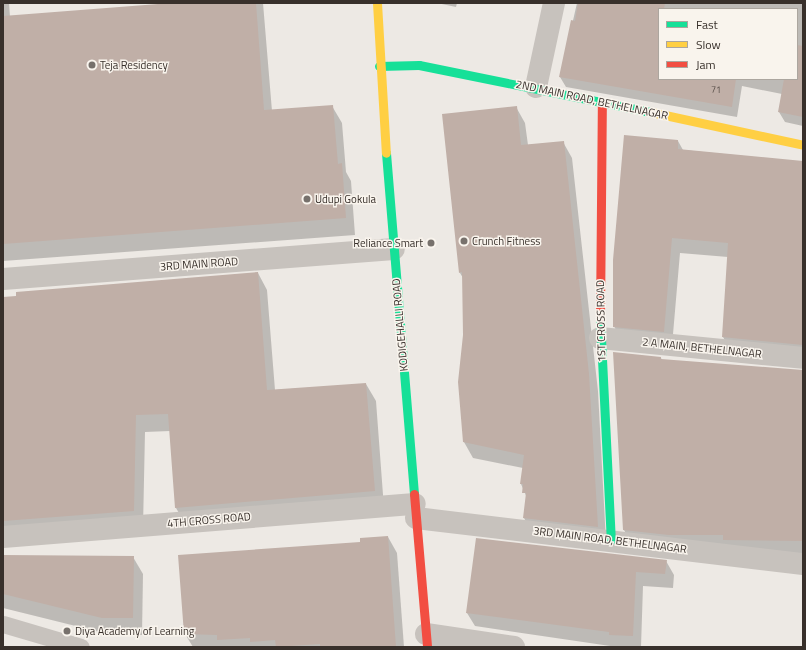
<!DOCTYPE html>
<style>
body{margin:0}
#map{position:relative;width:806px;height:650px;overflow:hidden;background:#ede9e4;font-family:"Titillium Web",sans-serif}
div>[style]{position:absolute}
.shadow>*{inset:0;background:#0003}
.building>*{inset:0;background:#c0afa7}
.lane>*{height:17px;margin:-8.5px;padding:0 8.5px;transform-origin:8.5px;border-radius:8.5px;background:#c7c2bd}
.street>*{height:22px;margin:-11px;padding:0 11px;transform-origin:11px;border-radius:11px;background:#c7c2bd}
.fast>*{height:9px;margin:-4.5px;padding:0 4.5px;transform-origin:4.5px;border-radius:4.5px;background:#16e098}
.slow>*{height:9px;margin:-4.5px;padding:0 4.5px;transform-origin:4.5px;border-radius:4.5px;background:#ffcf43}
.jam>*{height:9px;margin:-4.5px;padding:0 4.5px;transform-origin:4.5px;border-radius:4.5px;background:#f24e42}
.dots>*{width:11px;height:11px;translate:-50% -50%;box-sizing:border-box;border:2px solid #f9f4ed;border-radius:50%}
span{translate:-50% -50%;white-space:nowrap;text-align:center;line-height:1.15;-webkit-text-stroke:3px #f9f4ed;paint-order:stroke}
.number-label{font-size:9px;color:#5a504a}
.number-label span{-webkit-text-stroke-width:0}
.poi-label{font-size:11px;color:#38302b}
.left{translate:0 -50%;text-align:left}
.right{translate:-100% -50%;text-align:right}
.street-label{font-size:11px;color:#38302b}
.frame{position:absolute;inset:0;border:4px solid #38302b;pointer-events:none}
.legend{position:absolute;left:658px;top:8px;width:140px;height:72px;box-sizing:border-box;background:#f9f4ed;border:1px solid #aca69f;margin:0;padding:5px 7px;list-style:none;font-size:12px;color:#38302b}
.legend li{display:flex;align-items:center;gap:8px;height:20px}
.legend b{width:20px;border:1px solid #aca69f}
</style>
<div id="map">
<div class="shadow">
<div style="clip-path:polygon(3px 3px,9px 3px,10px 17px,179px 3px,263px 3px,272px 111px,332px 106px,342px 123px,346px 172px,351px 181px,355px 235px,3px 261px)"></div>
<div style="clip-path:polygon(437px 3px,457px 3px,456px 7px)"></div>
<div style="clip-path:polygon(evenodd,577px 3px,803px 3px,803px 126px,785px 122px,779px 112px,782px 94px,742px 86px,737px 117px,566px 87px,560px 77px,577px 3px,659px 9px,797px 9px,797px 79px,659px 79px,659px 9px)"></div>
<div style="clip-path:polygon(516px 107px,525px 123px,528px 145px,563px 142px,572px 158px,598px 391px,606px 542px,533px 534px,524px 518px,527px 498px,521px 484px,523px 468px,473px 458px,464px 442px,463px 278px,460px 273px)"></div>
<div style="clip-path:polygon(678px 141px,683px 150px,803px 162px,803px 359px,732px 352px,723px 337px,728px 257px,680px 253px,672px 346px,622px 342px,614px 326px)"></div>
<div style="clip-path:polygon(258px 273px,267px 290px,275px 390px,366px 384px,376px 401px,384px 508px,186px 525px,176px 508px,170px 431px,145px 432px,143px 528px,3px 539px,3px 298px)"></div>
<div style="clip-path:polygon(661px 358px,662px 360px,803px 371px,803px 556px,633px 545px,624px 530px)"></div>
<div style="clip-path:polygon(388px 537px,397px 553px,404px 647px,193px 647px,185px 634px,361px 543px)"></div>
<div style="clip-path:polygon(3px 556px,133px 557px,143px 574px,142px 635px,112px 635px,3px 608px)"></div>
<div style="clip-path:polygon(666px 561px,674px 575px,673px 588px,643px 586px,641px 647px,617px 647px,475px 626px,467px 613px)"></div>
</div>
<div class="building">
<div style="clip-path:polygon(171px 3px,256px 3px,264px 110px,333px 105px,338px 164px,342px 163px,346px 218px,3px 244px,3px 16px)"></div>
<div style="clip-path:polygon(578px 3px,665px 3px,664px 9px,659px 9px,659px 79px,736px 79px,732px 107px,559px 77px,571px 20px,575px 21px)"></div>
<div style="clip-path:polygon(797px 45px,803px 46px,803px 117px,778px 112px,784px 79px,797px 79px)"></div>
<div style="clip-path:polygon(517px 106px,521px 145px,564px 141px,589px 374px,598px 527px,523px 518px,526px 493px,522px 493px,523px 484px,520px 484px,524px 455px,463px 442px,458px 382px,463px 335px,462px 272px,459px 273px,442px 114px)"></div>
<div style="clip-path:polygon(624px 135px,678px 140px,678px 149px,803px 161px,803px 345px,722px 337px,728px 243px,672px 238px,664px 332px,613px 327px,613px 260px)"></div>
<div style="clip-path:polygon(258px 272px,267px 390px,366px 383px,375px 491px,175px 508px,168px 414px,136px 415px,134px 511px,3px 521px,3px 297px,16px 296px,16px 292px)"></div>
<div style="clip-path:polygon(613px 352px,661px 357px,661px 359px,803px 370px,803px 541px,723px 540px,723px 535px,669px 535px,623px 530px)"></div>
<div style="clip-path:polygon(388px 536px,396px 647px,320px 647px,320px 644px,276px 647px,275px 640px,250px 642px,250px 638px,217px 640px,217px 635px,184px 634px,178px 555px,360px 542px,360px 538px)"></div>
<div style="clip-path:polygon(476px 538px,667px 560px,665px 574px,636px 572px,633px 636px,609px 635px,609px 632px,466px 613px)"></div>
<div style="clip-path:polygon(3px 555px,134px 556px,133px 618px,102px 618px,3px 594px)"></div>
</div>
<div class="lane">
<div style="left:3px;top:624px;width:81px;rotate:16.4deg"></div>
</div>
<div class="street">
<div style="left:536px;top:87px;width:86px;rotate:-77.9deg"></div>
<div style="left:3px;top:279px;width:392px;rotate:-4.4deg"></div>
<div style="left:600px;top:338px;width:204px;rotate:5.6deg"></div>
<div style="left:416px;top:518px;width:390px;rotate:6.8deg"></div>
<div style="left:3px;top:537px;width:413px;rotate:-4.6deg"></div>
<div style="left:426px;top:634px;width:89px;rotate:8.4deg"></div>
</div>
<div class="fast">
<div style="left:379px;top:66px;width:40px;rotate:-1.4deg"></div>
<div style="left:419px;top:65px;width:237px;rotate:11.5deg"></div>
<div style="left:386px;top:153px;width:342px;rotate:85.3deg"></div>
<div style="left:600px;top:318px;width:222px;rotate:87.2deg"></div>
</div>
<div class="slow">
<div style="left:377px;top:3px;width:150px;rotate:86.6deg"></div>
<div style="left:651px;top:112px;width:156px;rotate:12.2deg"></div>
</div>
<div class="jam">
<div style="left:600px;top:318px;width:216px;rotate:-89.5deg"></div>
<div style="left:414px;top:494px;width:154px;rotate:85.1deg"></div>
</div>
<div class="dots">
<div style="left:92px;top:65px;background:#77716c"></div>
<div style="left:307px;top:199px;background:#77716c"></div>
<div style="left:464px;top:241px;background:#77716c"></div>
<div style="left:431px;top:243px;background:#77716c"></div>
<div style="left:67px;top:631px;background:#77716c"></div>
</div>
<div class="number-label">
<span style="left:716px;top:90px">71</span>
</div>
<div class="poi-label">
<span class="left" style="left:100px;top:65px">Teja Residency</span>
<span class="left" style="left:315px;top:199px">Udupi Gokula</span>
<span class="left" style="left:472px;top:241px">Crunch Fitness</span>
<span class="right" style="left:423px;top:243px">Reliance Smart</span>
<span class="left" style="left:75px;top:631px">Diya Academy of Learning</span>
</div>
<div class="street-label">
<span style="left:592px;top:100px;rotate:12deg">2ND MAIN ROAD, BETHELNAGAR</span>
<span style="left:199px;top:264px;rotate:-4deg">3RD MAIN ROAD</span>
<span style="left:601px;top:321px;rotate:-91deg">1ST CROSS ROAD</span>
<span style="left:400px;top:325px;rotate:-95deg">KODIGEHALLI ROAD</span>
<span style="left:702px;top:348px;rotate:6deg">2 A MAIN, BETHELNAGAR</span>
<span style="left:209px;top:520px;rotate:-5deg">4TH CROSS ROAD</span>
<span style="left:610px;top:540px;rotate:7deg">3RD MAIN ROAD, BETHELNAGAR</span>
</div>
<div class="frame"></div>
<ul class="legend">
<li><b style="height:5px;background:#16e098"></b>Fast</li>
<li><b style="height:5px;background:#ffcf43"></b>Slow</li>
<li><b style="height:5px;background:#f24e42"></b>Jam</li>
</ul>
</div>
